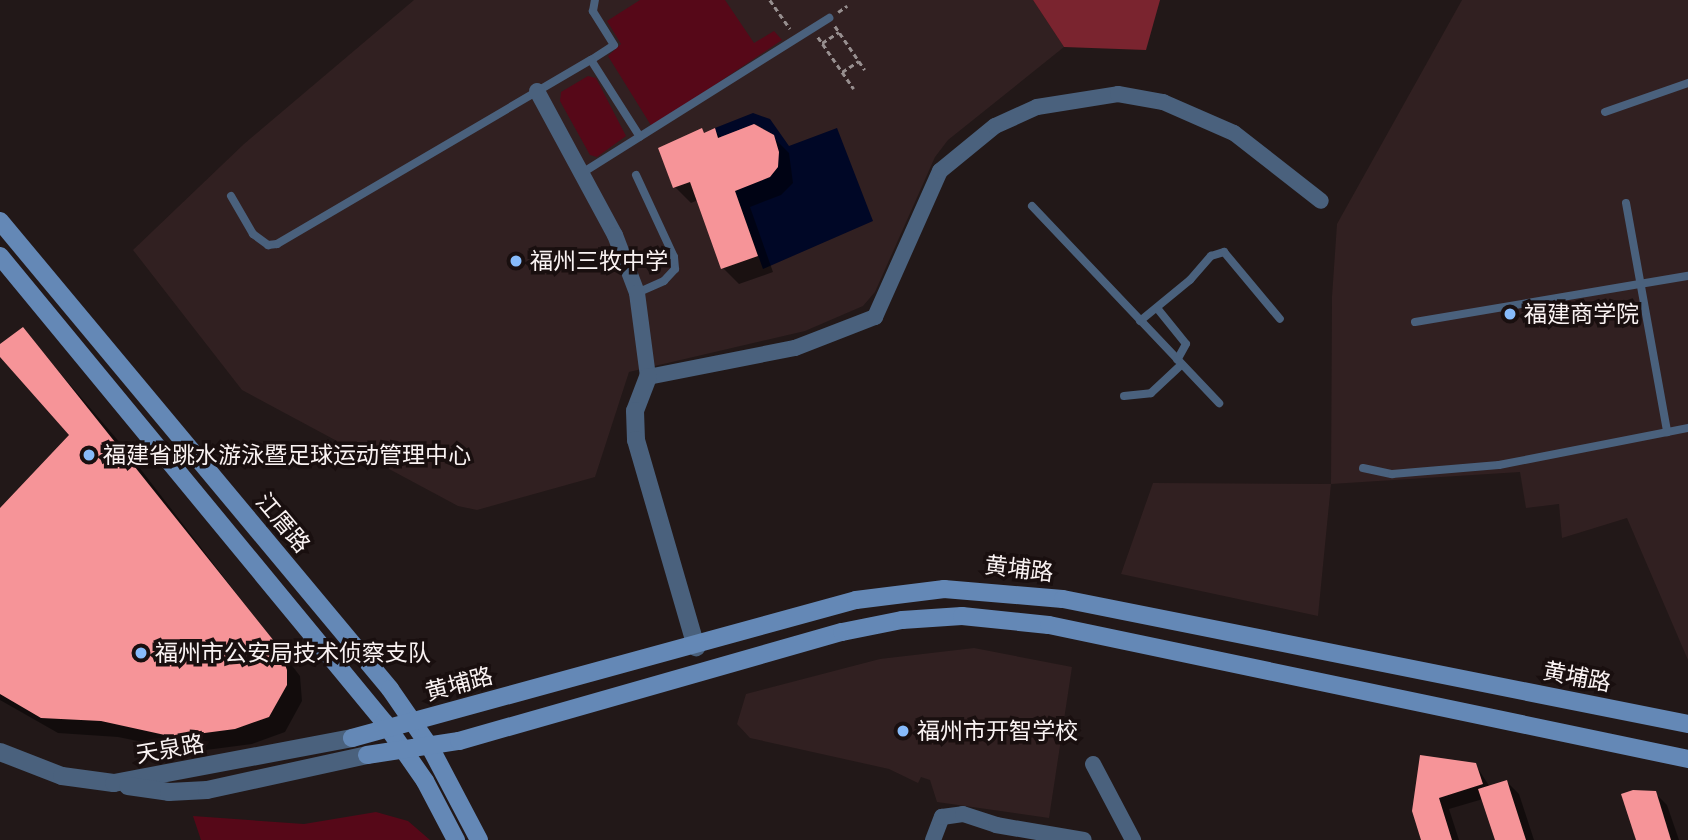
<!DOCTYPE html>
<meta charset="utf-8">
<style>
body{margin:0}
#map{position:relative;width:1688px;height:840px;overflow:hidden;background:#221818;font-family:"Fira Sans Condensed","Noto Sans SC",sans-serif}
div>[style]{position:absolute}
.built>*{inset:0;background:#312021}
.green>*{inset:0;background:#560818}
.forest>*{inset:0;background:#7a242f}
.water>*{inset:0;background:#000726}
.shadow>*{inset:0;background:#0007}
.building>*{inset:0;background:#f69498}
.path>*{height:2.5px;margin-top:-1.25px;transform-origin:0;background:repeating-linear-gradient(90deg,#978f8f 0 5px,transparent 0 8.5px)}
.service>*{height:8px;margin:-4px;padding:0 4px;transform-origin:4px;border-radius:4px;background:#4a617d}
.minor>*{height:16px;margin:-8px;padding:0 8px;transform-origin:8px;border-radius:8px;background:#4a617d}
.tertiary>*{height:18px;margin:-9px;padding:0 9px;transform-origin:9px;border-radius:9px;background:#4a617d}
.secondary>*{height:18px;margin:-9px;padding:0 9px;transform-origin:9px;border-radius:9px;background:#6488b6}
.dots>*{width:19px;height:19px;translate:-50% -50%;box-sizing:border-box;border:4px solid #190f0f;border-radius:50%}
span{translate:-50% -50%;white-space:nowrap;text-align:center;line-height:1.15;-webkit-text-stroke:7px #190f0f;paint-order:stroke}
.poi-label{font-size:23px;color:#f9f2f2}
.left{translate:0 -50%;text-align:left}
.street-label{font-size:23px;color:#f9f2f2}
</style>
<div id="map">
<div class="built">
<div style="clip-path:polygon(414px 0,1033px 0,1064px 47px,948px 140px,935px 157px,875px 292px,863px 306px,805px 331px,629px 372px,595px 477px,477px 510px,458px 506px,242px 390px,133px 250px,244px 144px)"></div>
<div style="clip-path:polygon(1462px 0,1688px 0,1688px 660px,1627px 518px,1562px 538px,1559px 504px,1526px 508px,1520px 472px,1331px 484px,1318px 616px,1121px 574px,1153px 483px,1331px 484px,1332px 297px,1337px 224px)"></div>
<div style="clip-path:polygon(974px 648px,1072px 667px,1049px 818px,937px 802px,930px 780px,921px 777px,918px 783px,889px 769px,750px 738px,737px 724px,746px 694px,880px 659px)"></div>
</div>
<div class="green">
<div style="clip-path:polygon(640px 0,725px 0,754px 43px,774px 31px,782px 40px,652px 127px,608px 56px,621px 44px,607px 21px)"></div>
<div style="clip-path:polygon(588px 76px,596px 78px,626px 136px,597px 157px,590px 155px,560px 101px,561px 92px)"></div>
<div style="clip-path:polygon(376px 812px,408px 821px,430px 840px,201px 840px,193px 816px,304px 824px)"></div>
</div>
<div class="forest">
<div style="clip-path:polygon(1033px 0,1160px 0,1146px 50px,1064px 47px)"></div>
</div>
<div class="water">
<div style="clip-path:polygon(753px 113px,770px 119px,789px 146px,837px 128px,873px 221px,763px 269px,735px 191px,770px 176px,778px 167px,777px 145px,774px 135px,755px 124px,718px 138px,715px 128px)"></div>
</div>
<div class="shadow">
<div style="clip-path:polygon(714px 130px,722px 138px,773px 137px,789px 153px,793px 183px,781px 195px,750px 207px,773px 272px,739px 284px,723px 268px,698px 200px,691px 203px,675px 187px,705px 134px)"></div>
<div style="clip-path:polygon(23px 330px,122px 445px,300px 676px,302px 701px,285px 732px,252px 744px,191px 752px,118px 737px,58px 733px,0 700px,0 511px,71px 435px,0 354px,0 347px)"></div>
<div style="clip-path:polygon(1475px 764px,1490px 787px,1507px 782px,1519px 794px,1534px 840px,1496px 840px,1483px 799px,1449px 809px,1459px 840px,1423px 840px,1414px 812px)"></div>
<div style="clip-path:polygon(1655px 793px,1667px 805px,1679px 840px,1638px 840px)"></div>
</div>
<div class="building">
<div style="clip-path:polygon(754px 124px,774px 135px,779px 152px,778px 167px,770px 177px,735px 191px,758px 256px,721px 269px,690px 182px,673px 188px,658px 148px,702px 128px,704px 133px,715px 128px,718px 138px)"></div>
<div style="clip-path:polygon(23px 327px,278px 646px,287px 670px,287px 685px,269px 717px,235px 729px,174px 737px,101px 721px,41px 718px,0 694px,0 508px,69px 435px,0 357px,0 344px)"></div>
<div style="clip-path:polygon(1420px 755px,1476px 763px,1483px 784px,1439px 798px,1452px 840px,1421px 840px,1412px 811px)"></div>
<div style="clip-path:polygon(1507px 780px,1510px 790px,1526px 840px,1495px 840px,1478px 789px)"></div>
<div style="clip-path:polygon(1633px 790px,1656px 791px,1671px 840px,1636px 840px,1621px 794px)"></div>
</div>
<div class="path">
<div style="left:770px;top:0;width:35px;rotate:55deg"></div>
<div style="left:838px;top:12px;width:11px;rotate:-34deg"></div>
<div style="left:835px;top:26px;width:53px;rotate:55.7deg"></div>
<div style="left:818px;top:37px;width:63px;rotate:55.3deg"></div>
<div style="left:822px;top:43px;width:20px;rotate:-33deg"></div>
<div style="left:842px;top:72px;width:20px;rotate:-33deg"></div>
</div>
<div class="service">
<div style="left:591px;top:60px;width:27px;rotate:-33deg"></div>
<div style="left:614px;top:45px;width:40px;rotate:-122deg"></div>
<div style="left:593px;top:11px;width:11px;rotate:-80deg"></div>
<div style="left:1605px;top:112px;width:88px;rotate:-19.3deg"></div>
<div style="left:582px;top:173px;width:292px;rotate:-32.1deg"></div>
<div style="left:636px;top:175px;width:90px;rotate:65.1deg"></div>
<div style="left:674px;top:257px;width:12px;rotate:85deg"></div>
<div style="left:675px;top:269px;width:16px;rotate:133deg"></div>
<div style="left:664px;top:281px;width:30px;rotate:156deg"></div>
<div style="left:231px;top:196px;width:44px;rotate:59.9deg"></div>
<div style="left:253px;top:234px;width:19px;rotate:36deg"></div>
<div style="left:268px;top:245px;width:9px;rotate:-6deg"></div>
<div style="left:277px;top:244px;width:364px;rotate:-30.4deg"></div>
<div style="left:591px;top:60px;width:91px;rotate:57.5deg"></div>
<div style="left:1626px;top:203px;width:233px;rotate:79.8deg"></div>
<div style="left:1032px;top:206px;width:272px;rotate:46.5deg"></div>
<div style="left:1157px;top:308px;width:46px;rotate:51.1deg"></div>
<div style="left:1186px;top:344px;width:18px;rotate:119deg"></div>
<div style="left:1140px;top:321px;width:65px;rotate:-39.4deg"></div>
<div style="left:1190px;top:280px;width:32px;rotate:-49deg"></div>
<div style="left:1211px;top:256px;width:14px;rotate:-17deg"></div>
<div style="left:1224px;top:252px;width:87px;rotate:50.1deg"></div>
<div style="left:1415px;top:322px;width:277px;rotate:-9.6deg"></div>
<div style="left:1124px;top:396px;width:27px;rotate:-6deg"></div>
<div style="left:1151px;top:393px;width:41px;rotate:-43deg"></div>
<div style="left:1363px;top:468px;width:30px;rotate:12deg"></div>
<div style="left:1392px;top:474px;width:107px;rotate:-4.8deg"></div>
<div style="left:1499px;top:465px;width:193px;rotate:-11.1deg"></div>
</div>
<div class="minor">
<div style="left:537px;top:91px;width:164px;rotate:61.6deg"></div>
<div style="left:615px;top:235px;width:62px;rotate:69.2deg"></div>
<div style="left:637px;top:293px;width:85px;rotate:82.5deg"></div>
<div style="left:648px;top:377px;width:150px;rotate:-11.2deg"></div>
<div style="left:795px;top:348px;width:86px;rotate:-21.2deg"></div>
<div style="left:875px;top:317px;width:160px;rotate:-66deg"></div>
<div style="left:940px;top:171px;width:71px;rotate:-39.3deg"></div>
<div style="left:995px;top:126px;width:46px;rotate:-24.3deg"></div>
<div style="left:1037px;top:107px;width:82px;rotate:-9.1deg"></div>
<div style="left:1118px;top:94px;width:46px;rotate:10.1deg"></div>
<div style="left:1163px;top:102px;width:77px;rotate:23.6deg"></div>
<div style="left:1234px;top:133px;width:110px;rotate:38deg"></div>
<div style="left:1093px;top:764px;width:86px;rotate:62.2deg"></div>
<div style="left:933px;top:840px;width:25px;rotate:-69deg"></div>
<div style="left:942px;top:817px;width:21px;rotate:-8deg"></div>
<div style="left:963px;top:814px;width:35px;rotate:18deg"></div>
<div style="left:996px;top:825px;width:89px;rotate:9.7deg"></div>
</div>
<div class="tertiary">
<div style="left:648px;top:377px;width:36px;rotate:111deg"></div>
<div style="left:635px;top:411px;width:29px;rotate:88deg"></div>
<div style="left:636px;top:440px;width:216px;rotate:73.8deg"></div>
<div style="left:0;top:752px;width:66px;rotate:21.2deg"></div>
<div style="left:62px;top:776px;width:52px;rotate:7.7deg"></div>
<div style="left:114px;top:783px;width:242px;rotate:-10.7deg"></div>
<div style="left:128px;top:786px;width:41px;rotate:8.3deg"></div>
<div style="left:169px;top:792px;width:38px;rotate:-3deg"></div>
<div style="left:207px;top:790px;width:164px;rotate:-12.3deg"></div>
</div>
<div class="secondary">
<div style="left:0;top:221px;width:609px;rotate:50.19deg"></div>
<div style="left:390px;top:689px;width:70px;rotate:55.4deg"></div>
<div style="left:430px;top:747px;width:105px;rotate:62.2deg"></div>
<div style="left:0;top:256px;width:604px;rotate:50.51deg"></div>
<div style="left:384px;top:722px;width:72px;rotate:55.2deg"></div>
<div style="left:425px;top:781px;width:67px;rotate:62.3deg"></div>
<div style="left:352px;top:738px;width:523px;rotate:-15.31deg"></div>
<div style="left:856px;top:600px;width:89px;rotate:-7.1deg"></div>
<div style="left:944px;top:589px;width:119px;rotate:4.8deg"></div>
<div style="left:1063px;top:599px;width:637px;rotate:11.31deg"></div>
<div style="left:367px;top:755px;width:93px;rotate:-8.7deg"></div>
<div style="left:459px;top:741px;width:398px;rotate:-15.9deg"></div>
<div style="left:842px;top:632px;width:61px;rotate:-11.3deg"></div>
<div style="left:902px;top:620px;width:60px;rotate:-3.8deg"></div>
<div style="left:962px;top:616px;width:87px;rotate:5.9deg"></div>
<div style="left:1049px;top:625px;width:653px;rotate:11.84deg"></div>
</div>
<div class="dots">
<div style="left:516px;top:261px;background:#87bbfb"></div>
<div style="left:1510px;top:314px;background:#87bbfb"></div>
<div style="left:89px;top:455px;background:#87bbfb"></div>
<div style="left:141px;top:653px;background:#87bbfb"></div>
<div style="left:903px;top:731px;background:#87bbfb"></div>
</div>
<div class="poi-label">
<span class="left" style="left:530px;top:261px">福州三牧中学</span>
<span class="left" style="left:1524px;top:314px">福建商学院</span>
<span class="left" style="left:103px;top:455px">福建省跳水游泳暨足球运动管理中心</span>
<span class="left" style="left:155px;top:653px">福州市公安局技术侦察支队</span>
<span class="left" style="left:917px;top:731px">福州市开智学校</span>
</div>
<div class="street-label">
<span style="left:283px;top:523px;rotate:50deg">江厝路</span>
<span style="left:1019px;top:569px;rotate:7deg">黄埔路</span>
<span style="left:1577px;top:677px;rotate:11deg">黄埔路</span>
<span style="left:459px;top:684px;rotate:-15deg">黄埔路</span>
<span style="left:170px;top:749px;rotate:-10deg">天泉路</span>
</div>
</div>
